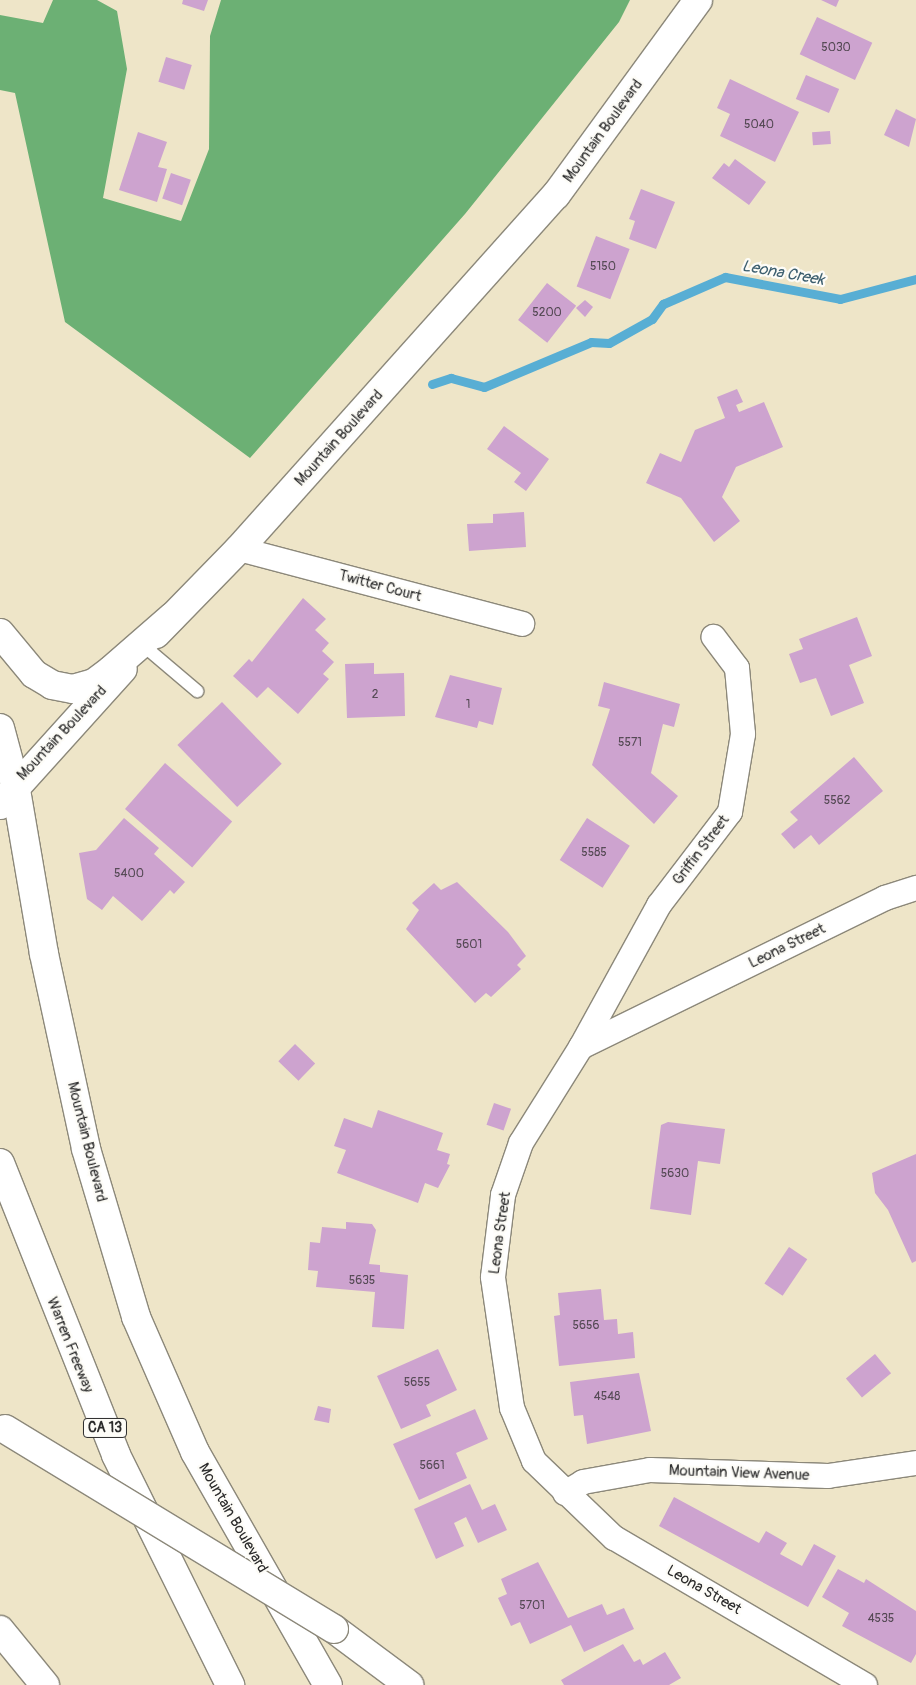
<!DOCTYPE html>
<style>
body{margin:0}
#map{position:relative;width:916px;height:1685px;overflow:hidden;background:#eee5c8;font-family:Pangolin,sans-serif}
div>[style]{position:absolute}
.forest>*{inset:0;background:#6cb074}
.stream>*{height:9px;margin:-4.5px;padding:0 4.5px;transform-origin:4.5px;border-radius:4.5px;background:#58aed4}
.building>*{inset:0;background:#cda3cf;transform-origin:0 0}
.roads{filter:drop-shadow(1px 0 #8c887a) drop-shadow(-1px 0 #8c887a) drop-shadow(0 1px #8c887a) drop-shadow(0 -1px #8c887a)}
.lane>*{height:12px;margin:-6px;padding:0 6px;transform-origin:6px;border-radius:6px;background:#fff}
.street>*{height:24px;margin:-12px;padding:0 12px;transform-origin:12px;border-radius:12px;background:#fff}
.secondary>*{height:28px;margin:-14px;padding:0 14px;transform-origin:14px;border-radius:14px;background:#fff}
.highway>*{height:28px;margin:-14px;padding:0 14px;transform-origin:14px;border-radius:14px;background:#fff}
.bridges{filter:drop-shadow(1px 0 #8c887a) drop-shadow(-1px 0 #8c887a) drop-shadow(0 1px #8c887a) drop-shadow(0 -1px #8c887a)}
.highway-bridge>*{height:28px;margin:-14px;padding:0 14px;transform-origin:14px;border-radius:14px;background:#fff}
span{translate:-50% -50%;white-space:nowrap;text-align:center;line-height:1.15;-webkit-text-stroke:4.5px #fdfcf7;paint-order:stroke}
.number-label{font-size:12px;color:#544954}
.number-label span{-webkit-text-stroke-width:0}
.shield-label span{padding:1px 4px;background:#fdfcf7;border:1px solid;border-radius:4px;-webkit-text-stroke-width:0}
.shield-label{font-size:14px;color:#2b2b2b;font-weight:700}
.street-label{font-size:15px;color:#2b2b2b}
.water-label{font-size:16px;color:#3d5f6f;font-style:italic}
</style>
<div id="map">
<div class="forest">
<div style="clip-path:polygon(53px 0,97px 0,117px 11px,127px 69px,103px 198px,181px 221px,209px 149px,210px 36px,221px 0,630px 0,619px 22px,465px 214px,250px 458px,65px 322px,15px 93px,0 90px,0 15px,43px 23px)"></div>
</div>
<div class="stream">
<div style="left:432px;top:384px;width:20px;rotate:-18deg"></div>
<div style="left:451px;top:378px;width:34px;rotate:15deg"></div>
<div style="left:484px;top:387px;width:116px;rotate:-22.8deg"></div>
<div style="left:591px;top:342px;width:18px;rotate:3deg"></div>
<div style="left:609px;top:343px;width:49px;rotate:-29.2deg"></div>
<div style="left:652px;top:319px;width:19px;rotate:-54deg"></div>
<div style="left:663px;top:304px;width:68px;rotate:-23.5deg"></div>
<div style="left:725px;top:277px;width:117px;rotate:10.8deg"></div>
<div style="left:840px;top:299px;width:79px;rotate:-14.7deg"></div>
</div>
<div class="building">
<div style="clip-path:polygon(183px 0,208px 0,204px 11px,182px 4px)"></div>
<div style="clip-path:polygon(821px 0,839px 0,836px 7px)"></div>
<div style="left:817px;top:17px;width:61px;height:41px;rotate:25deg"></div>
<div style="left:166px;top:57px;width:27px;height:26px;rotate:17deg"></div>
<div style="left:806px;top:75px;width:36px;height:26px;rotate:23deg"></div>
<div style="clip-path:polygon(730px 79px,799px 112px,775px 162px,720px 136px,730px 114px,717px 108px)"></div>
<div style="clip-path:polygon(896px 109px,916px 119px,909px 147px,884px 135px)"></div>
<div style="left:830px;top:131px;width:13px;height:18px;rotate:86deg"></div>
<div style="clip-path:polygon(138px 132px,167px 142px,158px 167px,167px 169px,157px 202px,119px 190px)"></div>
<div style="clip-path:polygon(735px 159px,766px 182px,749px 205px,712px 178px,724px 163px,729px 167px)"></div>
<div style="left:171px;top:173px;width:21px;height:27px;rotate:19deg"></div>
<div style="clip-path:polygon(641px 189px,675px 202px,656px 249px,629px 239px,635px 221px,629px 219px)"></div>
<div style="left:596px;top:236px;width:36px;height:54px;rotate:21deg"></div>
<div style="left:547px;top:283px;width:37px;height:47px;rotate:38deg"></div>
<div style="clip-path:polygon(585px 300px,593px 307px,585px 317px,576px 308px)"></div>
<div style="clip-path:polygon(737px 389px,743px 402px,736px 405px,739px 412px,764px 402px,783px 447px,736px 467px,722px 497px,740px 521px,714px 542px,681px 498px,646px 483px,660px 453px,681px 462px,695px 430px,725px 418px,717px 397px)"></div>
<div style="clip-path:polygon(504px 426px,549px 459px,526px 491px,514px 482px,521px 473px,487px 449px)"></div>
<div style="clip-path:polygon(524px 512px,526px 547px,469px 551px,467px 524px,493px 523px,493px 514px)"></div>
<div style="clip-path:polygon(303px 598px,326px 619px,315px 630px,329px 643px,322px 651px,334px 662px,323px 674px,329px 679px,298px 714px,268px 687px,257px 698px,233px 676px,249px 659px,252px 662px)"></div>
<div style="clip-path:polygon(857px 617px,872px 656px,849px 665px,864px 703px,831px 716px,816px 678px,800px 683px,789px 654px,803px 649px,799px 639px)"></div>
<div style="clip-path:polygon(374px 663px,374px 674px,404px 673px,405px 716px,347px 718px,345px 664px)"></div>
<div style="clip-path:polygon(450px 675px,502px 688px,493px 725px,479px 721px,477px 728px,435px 717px)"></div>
<div style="clip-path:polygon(604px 682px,680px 704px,674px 727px,663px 724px,651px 773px,678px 796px,654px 824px,592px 765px,610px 709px,598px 706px)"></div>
<div style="left:222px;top:702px;width:86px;height:62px;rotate:46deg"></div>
<div style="clip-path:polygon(854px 757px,883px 791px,819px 845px,811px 835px,794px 849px,781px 834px,798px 820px,790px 812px)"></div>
<div style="left:165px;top:763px;width:89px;height:61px;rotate:41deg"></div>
<div style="clip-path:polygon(124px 818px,159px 848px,154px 854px,185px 882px,174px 894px,170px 890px,142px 921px,113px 896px,102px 910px,87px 899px,79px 853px,96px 850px)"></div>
<div style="left:587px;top:818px;width:51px;height:50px;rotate:33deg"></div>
<div style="clip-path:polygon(457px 882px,508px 932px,526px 956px,517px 965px,521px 969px,491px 997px,486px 993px,475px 1003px,406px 929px,419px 910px,412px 903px,434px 883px,441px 890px)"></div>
<div style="left:295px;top:1044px;width:28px;height:24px;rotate:44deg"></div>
<div style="left:494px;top:1103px;width:18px;height:23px;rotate:19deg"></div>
<div style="clip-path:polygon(378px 1110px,443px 1133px,437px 1150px,450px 1154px,447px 1164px,450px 1165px,438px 1188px,425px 1183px,418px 1203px,337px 1173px,346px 1150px,334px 1146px,344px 1118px,372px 1128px)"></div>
<div style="clip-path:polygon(668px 1122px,725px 1129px,720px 1164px,698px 1161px,691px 1215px,650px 1209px,661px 1125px)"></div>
<div style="clip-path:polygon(916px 1154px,916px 1261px,912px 1263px,888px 1210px,875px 1193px,872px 1173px)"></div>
<div style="clip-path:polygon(346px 1222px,372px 1224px,376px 1230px,369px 1264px,380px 1265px,380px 1272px,408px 1275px,404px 1329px,372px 1327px,375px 1292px,316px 1287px,318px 1271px,308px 1270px,310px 1242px,320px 1243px,322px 1227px,346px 1229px)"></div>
<div style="left:789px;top:1247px;width:22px;height:44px;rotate:34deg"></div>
<div style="clip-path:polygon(601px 1289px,604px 1320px,617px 1319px,618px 1334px,633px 1332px,635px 1358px,559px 1366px,554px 1316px,560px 1315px,558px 1293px)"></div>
<div style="clip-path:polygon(438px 1349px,457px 1390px,426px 1405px,431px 1416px,401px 1429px,377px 1376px)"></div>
<div style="left:875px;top:1354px;width:25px;height:38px;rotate:50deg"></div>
<div style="clip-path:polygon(639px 1373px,651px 1431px,587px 1444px,583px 1415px,574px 1416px,570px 1382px)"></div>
<div style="clip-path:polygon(318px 1406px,331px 1409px,329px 1423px,314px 1420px)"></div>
<div style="clip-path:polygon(475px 1409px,488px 1439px,456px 1453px,467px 1478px,419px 1500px,393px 1444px)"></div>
<div style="clip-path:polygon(470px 1484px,482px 1510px,495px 1504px,507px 1530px,478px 1543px,466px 1517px,454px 1523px,464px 1546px,436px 1559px,414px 1509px)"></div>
<div style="clip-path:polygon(674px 1497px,759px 1543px,766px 1531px,787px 1543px,780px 1554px,802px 1566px,814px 1544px,836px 1556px,808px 1607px,659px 1526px)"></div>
<div style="clip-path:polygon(538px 1562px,568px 1618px,602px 1604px,607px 1615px,624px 1608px,634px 1629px,584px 1652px,571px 1625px,530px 1644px,520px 1622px,511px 1626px,498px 1598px,507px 1594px,501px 1579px)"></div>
<div style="clip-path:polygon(838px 1569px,864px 1583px,866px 1579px,916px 1611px,916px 1654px,911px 1663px,842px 1626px,849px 1613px,822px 1597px)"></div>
<div style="clip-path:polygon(623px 1644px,634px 1662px,640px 1659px,643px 1665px,665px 1652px,681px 1678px,669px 1685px,564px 1685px,561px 1680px)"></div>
</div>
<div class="roads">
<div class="lane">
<div style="left:144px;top:646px;width:70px;rotate:40.3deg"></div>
</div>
<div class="street">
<div style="left:239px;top:549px;width:293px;rotate:14.8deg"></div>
<div style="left:581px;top:1047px;width:162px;rotate:-61.2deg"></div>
<div style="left:659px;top:905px;width:117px;rotate:-52.6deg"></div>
<div style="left:730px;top:812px;width:79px;rotate:-80.5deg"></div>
<div style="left:743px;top:734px;width:66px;rotate:-95.2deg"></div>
<div style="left:737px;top:668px;width:39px;rotate:-127deg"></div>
<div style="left:565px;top:1493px;width:21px;rotate:-31deg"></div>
<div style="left:583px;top:1482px;width:68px;rotate:-10.2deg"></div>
<div style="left:650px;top:1470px;width:178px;rotate:1.9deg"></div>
<div style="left:828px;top:1476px;width:89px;rotate:-8.4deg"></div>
<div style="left:865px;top:1685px;width:291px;rotate:-149.6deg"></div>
<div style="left:614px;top:1538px;width:111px;rotate:-136.1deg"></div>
<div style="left:534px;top:1461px;width:57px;rotate:-112.5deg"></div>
<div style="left:512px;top:1408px;width:132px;rotate:-98.3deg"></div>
<div style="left:493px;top:1277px;width:83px;rotate:-83deg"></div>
<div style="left:503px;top:1195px;width:55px;rotate:-70.9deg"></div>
<div style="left:521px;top:1143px;width:113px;rotate:-58deg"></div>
<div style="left:581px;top:1047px;width:339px;rotate:-26.1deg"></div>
<div style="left:885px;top:898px;width:33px;rotate:-18deg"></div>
</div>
<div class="secondary">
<div style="left:156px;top:634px;width:119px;rotate:-45.7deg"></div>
<div style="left:239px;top:549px;width:475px;rotate:-48.2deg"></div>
<div style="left:556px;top:195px;width:241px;rotate:-53.9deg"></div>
<div style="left:15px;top:784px;width:172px;rotate:80.3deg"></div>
<div style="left:44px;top:954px;width:199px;rotate:77.8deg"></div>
<div style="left:86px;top:1149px;width:175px;rotate:73.4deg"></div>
<div style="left:136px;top:1317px;width:147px;rotate:66.4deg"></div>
<div style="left:195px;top:1452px;width:268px;rotate:60.3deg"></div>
<div style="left:0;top:805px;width:183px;rotate:-47.9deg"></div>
</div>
<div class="highway">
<div style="left:0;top:633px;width:53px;rotate:50.3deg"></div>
<div style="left:34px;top:674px;width:21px;rotate:31deg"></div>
<div style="left:52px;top:685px;width:21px;rotate:11deg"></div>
<div style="left:73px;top:689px;width:22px;rotate:-16deg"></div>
<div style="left:94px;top:683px;width:21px;rotate:-37deg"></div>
<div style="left:111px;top:670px;width:81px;rotate:-41deg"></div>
<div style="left:0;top:728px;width:58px;rotate:75deg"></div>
<div style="left:0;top:1163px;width:314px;rotate:68.3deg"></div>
<div style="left:116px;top:1455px;width:257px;rotate:63.6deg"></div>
<div style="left:334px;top:1629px;width:94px;rotate:36.7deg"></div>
<div style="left:0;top:1630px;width:71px;rotate:50.7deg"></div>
</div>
</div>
<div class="bridges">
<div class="highway-bridge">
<div style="left:5px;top:1429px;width:385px;rotate:31.3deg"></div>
</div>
</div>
<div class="number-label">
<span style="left:836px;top:48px">5030</span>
<span style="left:759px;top:125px">5040</span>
<span style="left:603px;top:267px">5150</span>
<span style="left:547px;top:313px">5200</span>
<span style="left:375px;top:695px">2</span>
<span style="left:468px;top:705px">1</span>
<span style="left:630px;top:743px">5571</span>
<span style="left:837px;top:801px">5562</span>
<span style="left:594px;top:853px">5585</span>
<span style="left:129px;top:874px">5400</span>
<span style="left:469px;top:945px">5601</span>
<span style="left:675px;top:1174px">5630</span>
<span style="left:362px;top:1281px">5635</span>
<span style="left:586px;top:1326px">5656</span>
<span style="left:417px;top:1383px">5655</span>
<span style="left:607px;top:1397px">4548</span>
<span style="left:432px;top:1466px">5661</span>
<span style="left:532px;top:1606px">5701</span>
<span style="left:881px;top:1619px">4535</span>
</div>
<div class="shield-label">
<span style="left:105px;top:1428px">CA 13</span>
</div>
<div class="street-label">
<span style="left:603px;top:131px;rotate:-54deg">Mountain Boulevard</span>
<span style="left:339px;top:438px;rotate:-48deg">Mountain Boulevard</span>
<span style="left:380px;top:586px;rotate:15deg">Twitter Court</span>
<span style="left:62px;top:733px;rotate:-47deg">Mountain Boulevard</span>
<span style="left:701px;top:850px;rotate:-53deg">Griffin Street</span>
<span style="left:787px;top:946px;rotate:-26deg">Leona Street</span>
<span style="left:87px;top:1142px;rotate:76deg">Mountain Boulevard</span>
<span style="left:500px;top:1233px;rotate:-82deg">Leona Street</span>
<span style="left:70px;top:1345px;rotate:68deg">Warren Freeway</span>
<span style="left:739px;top:1473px;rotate:2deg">Mountain View Avenue</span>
<span style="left:233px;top:1518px;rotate:60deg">Mountain Boulevard</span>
<span style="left:704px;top:1590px;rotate:30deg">Leona Street</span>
</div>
<div class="water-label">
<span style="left:783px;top:273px;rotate:10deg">Leona Creek</span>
</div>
</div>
